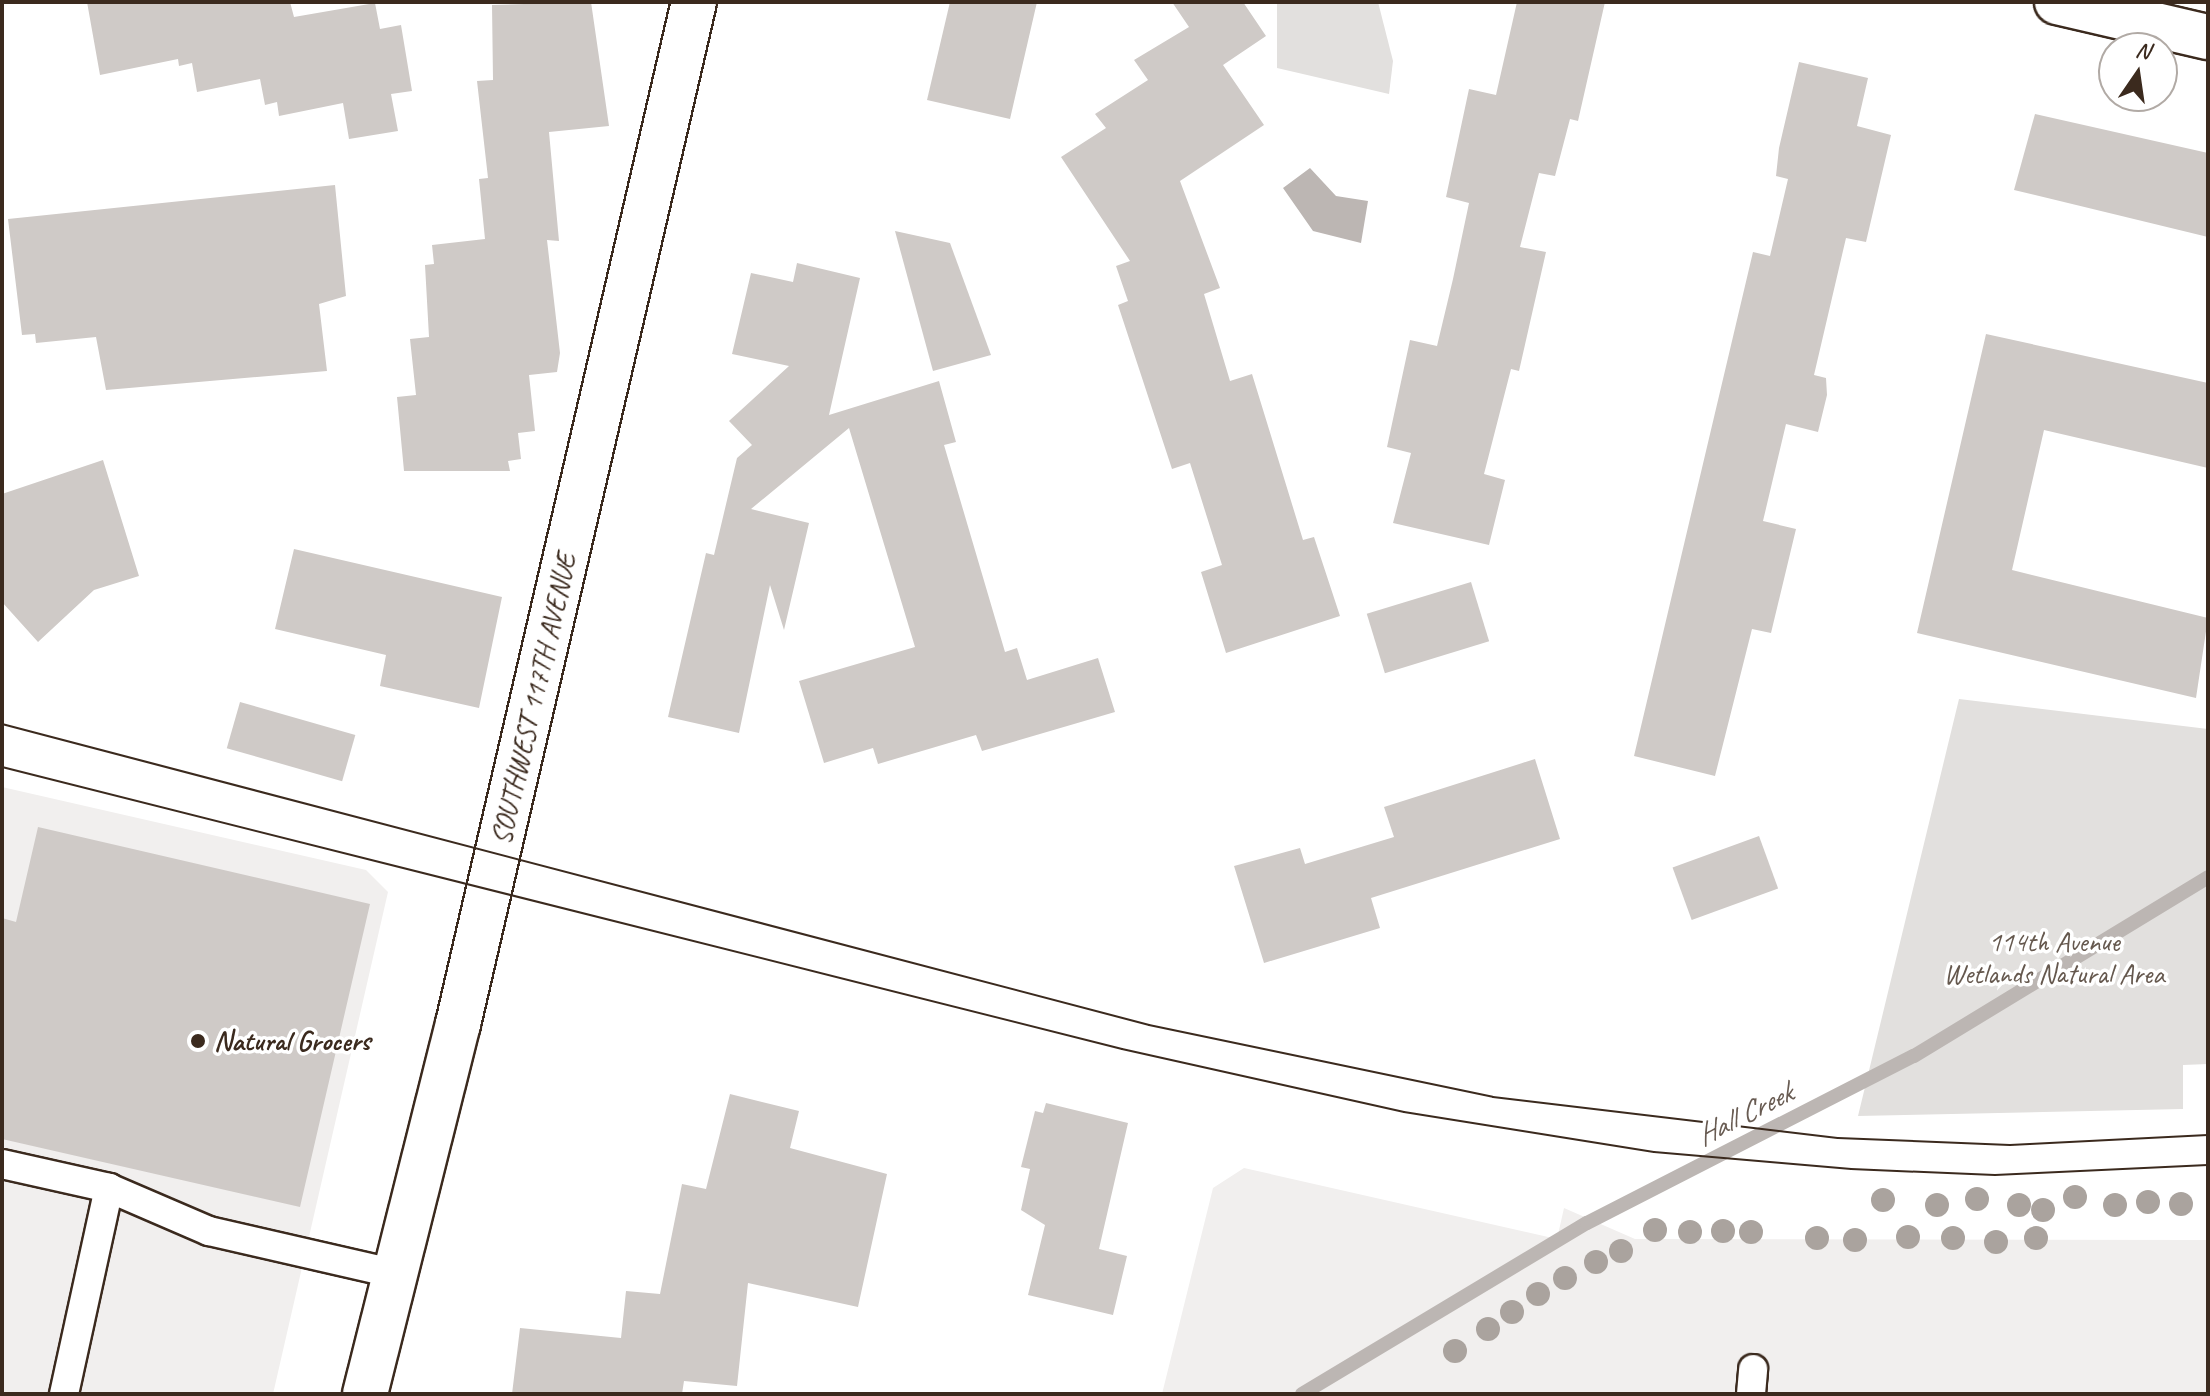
<!DOCTYPE html>
<style>
body{margin:0}
#map{position:relative;width:2210px;height:1396px;overflow:hidden;background:#fff;font-family:Caveat,sans-serif}
div>[style]{position:absolute}
.built>*{inset:0;background:#f1efee}
.green>*{inset:0;background:#e2e0de}
.water>*{inset:0;background:#bcb6b3}
.stream>*{height:14px;margin:-7px;padding:0 7px;transform-origin:7px;border-radius:7px;background:#bcb6b3}
.building>*{inset:0;background:#cfcac7;transform-origin:0 0}
.roads{filter:drop-shadow(2px 0 #3b2a1e) drop-shadow(-2px 0 #3b2a1e) drop-shadow(0 2px #3b2a1e) drop-shadow(0 -2px #3b2a1e)}
.lane>*{height:28px;margin:-14px;padding:0 14px;transform-origin:14px;border-radius:14px;background:#fff}
.secondary>*{height:44px;margin:-22px;padding:0 22px;transform-origin:22px;border-radius:22px;background:#fff}
.tram>*{height:2px;margin:-1px;padding:0 1px;transform-origin:1px;border-radius:1px;background:#3b2a1e}
.trees>*{width:24px;height:24px;margin:-12px;border-radius:50%;background:#aaa39e}
.dots>*{width:22px;height:22px;translate:-50% -50%;box-sizing:border-box;border:4px solid #fff;border-radius:50%}
span{translate:-50% -50%;white-space:nowrap;text-align:center;line-height:1.15;-webkit-text-stroke:7px #fff;paint-order:stroke}
.street-label{font-size:28px;color:#3b2a1e}
.park-label{font-size:28px;color:#65584e}
.poi-label{font-size:28px;color:#3b2a1e;font-weight:700}
.left{translate:0 -50%;text-align:left}
.water-label{font-size:30px;color:#685b52;font-style:italic}
.frame{position:absolute;inset:0;border:4px solid #3b2a1e;pointer-events:none}
.north{position:absolute;left:2098px;top:32px;width:80px;height:80px;box-sizing:border-box;background:#fff;border:2px solid #b1aaa5;border-radius:50%;rotate:13deg;font-size:22px;font-weight:700;line-height:32px;text-align:center;color:#3b2a1e}
.north::after{content:'';display:block;margin:auto;width:28px;height:36px;background:#3b2a1e;clip-path:polygon(50% 0,100% 100%,50% 72%,0 100%)}
</style>
<div id="map">
<div class="built">
<div style="clip-path:polygon(2px 787px,366px 870px,388px 892px,273px 1394px,2px 1394px)"></div>
<div style="clip-path:polygon(1244px 1168px,1557px 1239px,1564px 1208px,1635px 1239px,2208px 1240px,2208px 1394px,1162px 1394px,1213px 1188px)"></div>
</div>
<div class="green">
<div style="clip-path:polygon(1277px 2px,1378px 2px,1393px 61px,1389px 94px,1277px 68px)"></div>
<div style="clip-path:polygon(1959px 699px,2208px 729px,2208px 1064px,2183px 1065px,2183px 1109px,1858px 1116px)"></div>
</div>
<div class="water">
<div style="clip-path:polygon(1310px 168px,1336px 196px,1368px 201px,1361px 243px,1313px 231px,1283px 188px)"></div>
</div>
<div class="stream">
<div style="left:1302px;top:1394px;width:332px;rotate:-31deg"></div>
<div style="left:1587px;top:1223px;width:367px;rotate:-27.1deg"></div>
<div style="left:1914px;top:1056px;width:344px;rotate:-31.3deg"></div>
</div>
<div class="building">
<div style="clip-path:polygon(87px 2px,290px 2px,294px 17px,375px 3px,380px 29px,401px 25px,412px 91px,391px 94px,398px 131px,349px 139px,343px 103px,279px 116px,277px 102px,265px 105px,260px 79px,197px 92px,192px 63px,179px 66px,178px 59px,100px 75px)"></div>
<div style="clip-path:polygon(591px 2px,609px 126px,549px 132px,559px 241px,547px 240px,560px 353px,557px 372px,529px 375px,535px 431px,518px 433px,521px 459px,508px 461px,510px 471px,404px 471px,397px 397px,416px 395px,410px 339px,429px 337px,425px 265px,434px 264px,432px 245px,485px 239px,479px 179px,488px 178px,477px 81px,493px 80px,492px 5px)"></div>
<div style="clip-path:polygon(950px 2px,1037px 2px,1010px 119px,927px 100px)"></div>
<div style="clip-path:polygon(1172px 2px,1243px 2px,1266px 36px,1223px 65px,1264px 125px,1180px 181px,1220px 288px,1204px 294px,1230px 381px,1252px 374px,1303px 540px,1314px 537px,1340px 616px,1226px 653px,1201px 572px,1222px 565px,1190px 463px,1172px 469px,1118px 305px,1128px 301px,1116px 266px,1130px 261px,1061px 157px,1106px 128px,1095px 114px,1148px 80px,1134px 60px,1189px 27px)"></div>
<div style="clip-path:polygon(1517px 2px,1605px 2px,1578px 121px,1570px 119px,1555px 176px,1539px 173px,1520px 247px,1546px 252px,1519px 371px,1511px 369px,1484px 474px,1505px 480px,1489px 545px,1393px 523px,1411px 453px,1387px 447px,1410px 340px,1437px 346px,1453px 279px,1469px 203px,1446px 197px,1469px 89px,1496px 95px)"></div>
<div style="clip-path:polygon(1799px 62px,1868px 78px,1857px 126px,1891px 135px,1866px 242px,1846px 238px,1814px 375px,1826px 378px,1827px 395px,1818px 432px,1786px 424px,1763px 521px,1796px 529px,1771px 633px,1752px 629px,1715px 776px,1634px 756px,1753px 252px,1770px 256px,1788px 179px,1776px 176px,1779px 148px)"></div>
<div style="clip-path:polygon(2035px 114px,2208px 153px,2208px 237px,2014px 190px)"></div>
<div style="clip-path:polygon(335px 185px,346px 296px,319px 304px,327px 371px,106px 390px,96px 337px,36px 343px,35px 334px,22px 335px,8px 219px)"></div>
<div style="clip-path:polygon(895px 231px,950px 243px,991px 355px,933px 371px)"></div>
<div style="clip-path:polygon(797px 263px,860px 278px,829px 415px,939px 381px,956px 442px,944px 445px,1005px 652px,1017px 648px,1027px 680px,1098px 658px,1115px 712px,982px 751px,976px 735px,878px 764px,873px 748px,824px 763px,799px 681px,915px 647px,849px 428px,751px 509px,809px 523px,784px 630px,770px 585px,739px 733px,668px 717px,706px 553px,714px 555px,737px 458px,752px 445px,729px 421px,789px 366px,732px 354px,751px 273px,793px 282px)"></div>
<div style="clip-path:polygon(1986px 334px,2208px 383px,2208px 468px,2044px 430px,2012px 570px,2208px 618px,2196px 698px,1917px 633px)"></div>
<div style="clip-path:polygon(103px 460px,139px 576px,94px 590px,38px 642px,2px 602px,2px 494px)"></div>
<div style="clip-path:polygon(294px 549px,502px 597px,479px 708px,380px 686px,386px 655px,275px 629px)"></div>
<div style="left:1471px;top:582px;width:62px;height:109px;rotate:73deg"></div>
<div style="left:240px;top:702px;width:120px;height:48px;rotate:16deg"></div>
<div style="clip-path:polygon(1535px 759px,1560px 839px,1371px 898px,1380px 928px,1264px 963px,1234px 866px,1300px 848px,1305px 864px,1394px 837px,1384px 807px)"></div>
<div style="clip-path:polygon(38px 827px,370px 904px,300px 1207px,2px 1139px,2px 918px,16px 922px)"></div>
<div style="left:1759px;top:836px;width:56px;height:92px;rotate:70deg"></div>
<div style="clip-path:polygon(730px 1094px,799px 1111px,790px 1148px,887px 1174px,858px 1307px,748px 1283px,737px 1386px,684px 1381px,682px 1394px,512px 1394px,520px 1328px,621px 1338px,626px 1291px,660px 1294px,682px 1184px,706px 1189px)"></div>
<div style="clip-path:polygon(1046px 1103px,1128px 1123px,1099px 1249px,1127px 1256px,1113px 1315px,1028px 1295px,1045px 1225px,1021px 1210px,1030px 1169px,1021px 1167px,1035px 1111px,1043px 1113px)"></div>
</div>
<div class="roads">
<div class="lane">
<div style="left:2px;top:1164px;width:110px;rotate:12.6deg"></div>
<div style="left:109px;top:1188px;width:109px;rotate:23.3deg"></div>
<div style="left:209px;top:1231px;width:189px;rotate:12.9deg"></div>
<div style="left:64px;top:1394px;width:211px;rotate:-77.7deg"></div>
<div style="left:1751px;top:1394px;width:25px;rotate:-85deg"></div>
</div>
<div class="secondary">
<div style="left:2057px;top:2px;width:155px;rotate:13.1deg"></div>
<div style="left:365px;top:1394px;width:382px;rotate:-75.9deg"></div>
<div style="left:458px;top:1024px;width:1049px;rotate:-77deg"></div>
</div>
</div>
<div class="tram">
<div style="left:2px;top:724px;width:1186px;rotate:14.7deg"></div>
<div style="left:1149px;top:1025px;width:351px;rotate:11.8deg"></div>
<div style="left:1493px;top:1097px;width:347px;rotate:6.8deg"></div>
<div style="left:1838px;top:1138px;width:172px;rotate:2.3deg"></div>
<div style="left:2010px;top:1145px;width:198px;rotate:-2.9deg"></div>
<div style="left:2px;top:767px;width:1155px;rotate:14.13deg"></div>
<div style="left:1122px;top:1049px;width:289px;rotate:12.6deg"></div>
<div style="left:1404px;top:1112px;width:253px;rotate:9.1deg"></div>
<div style="left:1654px;top:1152px;width:198px;rotate:4.9deg"></div>
<div style="left:1851px;top:1169px;width:144px;rotate:2.4deg"></div>
<div style="left:1995px;top:1175px;width:213px;rotate:-2.7deg"></div>
</div>
<div class="trees">
<div style="left:2075px;top:1197px"></div>
<div style="left:1977px;top:1199px"></div>
<div style="left:1883px;top:1200px"></div>
<div style="left:2148px;top:1202px"></div>
<div style="left:2181px;top:1204px"></div>
<div style="left:1937px;top:1205px"></div>
<div style="left:2019px;top:1205px"></div>
<div style="left:2115px;top:1205px"></div>
<div style="left:2043px;top:1210px"></div>
<div style="left:1655px;top:1230px"></div>
<div style="left:1723px;top:1231px"></div>
<div style="left:1690px;top:1232px"></div>
<div style="left:1751px;top:1232px"></div>
<div style="left:1908px;top:1237px"></div>
<div style="left:1817px;top:1238px"></div>
<div style="left:1953px;top:1238px"></div>
<div style="left:2036px;top:1238px"></div>
<div style="left:1855px;top:1240px"></div>
<div style="left:1996px;top:1242px"></div>
<div style="left:1621px;top:1251px"></div>
<div style="left:1596px;top:1262px"></div>
<div style="left:1565px;top:1278px"></div>
<div style="left:1538px;top:1294px"></div>
<div style="left:1512px;top:1312px"></div>
<div style="left:1488px;top:1329px"></div>
<div style="left:1455px;top:1351px"></div>
</div>
<div class="dots">
<div style="left:198px;top:1041px;background:#3b2a1e"></div>
</div>
<div class="street-label">
<span style="left:534px;top:699px;rotate:-77deg">SOUTHWEST 117TH AVENUE</span>
</div>
<div class="park-label">
<span style="left:2054px;top:958px">114th Avenue<br>Wetlands Natural Area</span>
</div>
<div class="poi-label">
<span class="left" style="left:214px;top:1041px">Natural Grocers</span>
</div>
<div class="water-label">
<span style="left:1744px;top:1114px;rotate:-27deg">Hall Creek</span>
</div>
<div class="frame"></div>
<div class="north">N</div>
</div>
